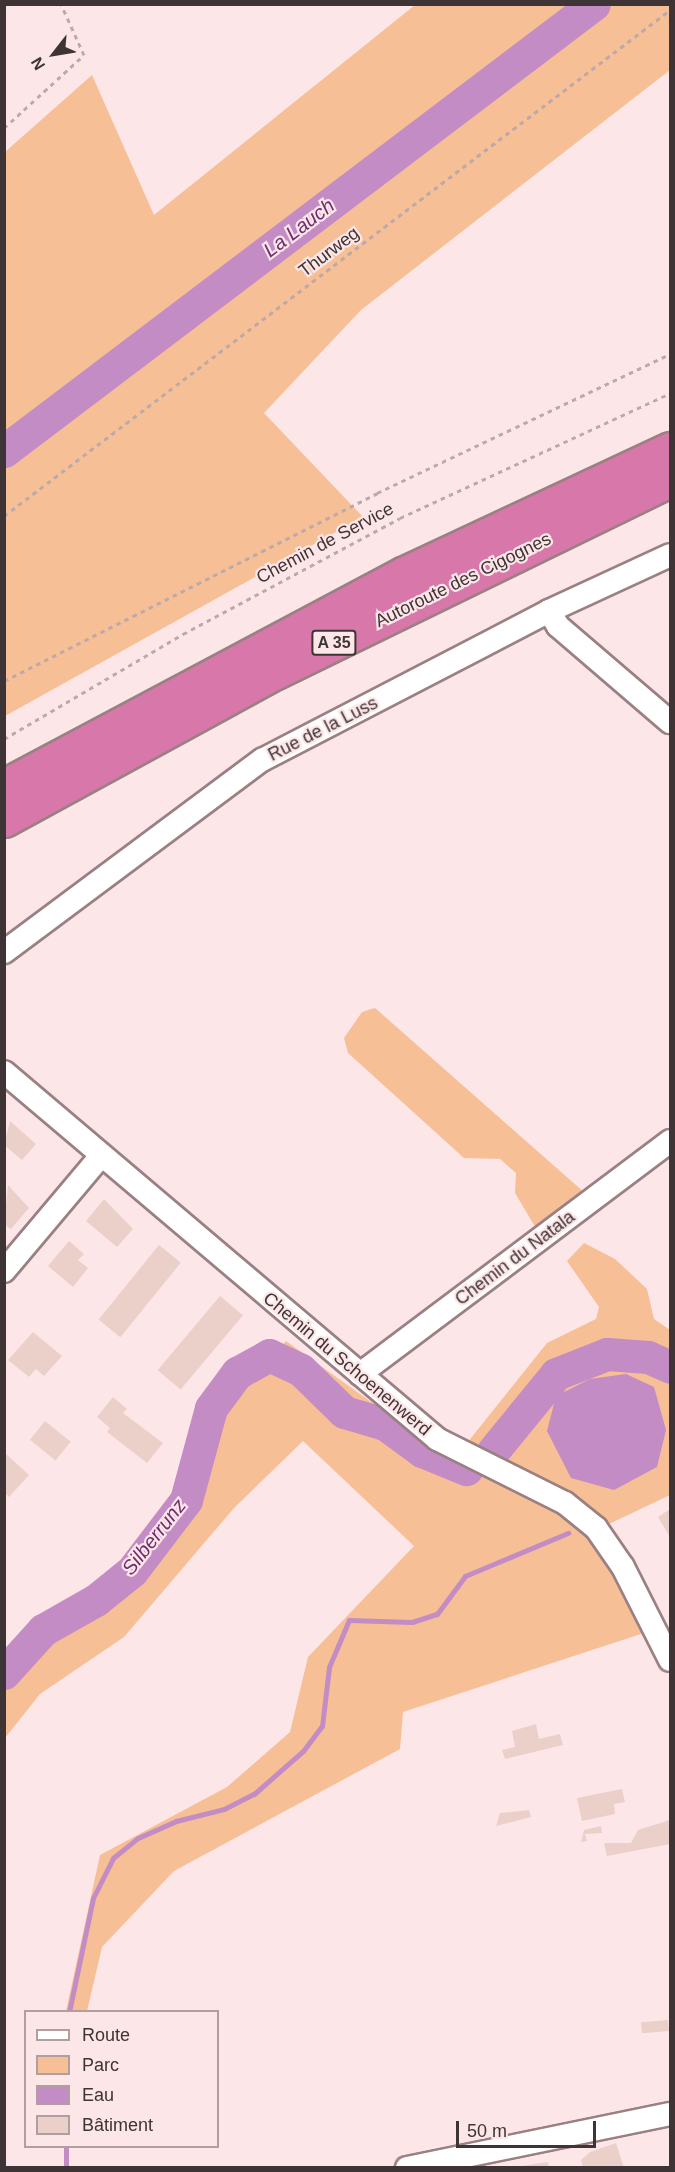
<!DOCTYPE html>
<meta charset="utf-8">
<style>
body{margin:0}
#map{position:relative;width:675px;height:2172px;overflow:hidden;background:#fde6e8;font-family:Arial,sans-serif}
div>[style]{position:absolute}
.green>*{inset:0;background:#f6bf96}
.water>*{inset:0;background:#c38cc4}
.stream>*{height:5px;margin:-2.5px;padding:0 2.5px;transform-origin:2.5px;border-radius:2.5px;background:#c38cc4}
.river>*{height:33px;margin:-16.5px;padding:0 16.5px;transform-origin:16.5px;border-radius:16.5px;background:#c38cc4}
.building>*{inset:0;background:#ebd0c9;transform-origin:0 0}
.path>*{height:3px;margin-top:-1.5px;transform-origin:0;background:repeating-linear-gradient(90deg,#bca9aa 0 4.5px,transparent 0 9px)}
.roads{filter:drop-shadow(2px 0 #9a8082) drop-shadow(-2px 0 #9a8082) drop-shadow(0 2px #9a8082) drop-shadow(0 -2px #9a8082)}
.minor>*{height:22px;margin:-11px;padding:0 11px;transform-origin:11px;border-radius:11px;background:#fff}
.highway>*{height:33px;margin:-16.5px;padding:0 16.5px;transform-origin:16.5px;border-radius:16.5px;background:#d877a9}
span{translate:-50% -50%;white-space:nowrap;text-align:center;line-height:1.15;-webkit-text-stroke:4.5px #fde6e8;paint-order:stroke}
.shield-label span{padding:2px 4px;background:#fde6e8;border:2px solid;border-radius:4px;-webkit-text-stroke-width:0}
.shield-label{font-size:16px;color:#3f3435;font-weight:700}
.street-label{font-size:18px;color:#3f3435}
.water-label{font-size:20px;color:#6f2e72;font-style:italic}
.frame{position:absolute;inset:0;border:6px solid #3f3435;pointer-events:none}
.legend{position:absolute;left:24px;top:2010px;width:195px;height:138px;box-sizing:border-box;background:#fde6e8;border:2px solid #b19fa0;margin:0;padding:8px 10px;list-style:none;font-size:18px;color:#3f3435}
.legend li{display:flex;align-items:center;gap:12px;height:30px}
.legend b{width:30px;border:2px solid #b19fa0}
.north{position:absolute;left:24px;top:24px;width:60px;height:60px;-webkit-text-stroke:4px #fde6e8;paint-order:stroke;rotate:239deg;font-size:16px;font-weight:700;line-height:24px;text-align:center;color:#3f3435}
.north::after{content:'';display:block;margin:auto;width:21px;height:27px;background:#3f3435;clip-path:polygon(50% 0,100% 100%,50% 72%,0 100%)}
.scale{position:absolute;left:456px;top:2121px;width:140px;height:27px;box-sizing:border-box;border:3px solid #3f3435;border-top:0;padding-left:8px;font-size:18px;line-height:21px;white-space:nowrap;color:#3f3435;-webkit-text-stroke:4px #fde6e8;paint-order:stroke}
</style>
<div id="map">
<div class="green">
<div style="clip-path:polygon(415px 5px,670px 5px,670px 70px,361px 310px,264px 413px,363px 517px,5px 716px,5px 152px,92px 75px,154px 215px)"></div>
<div style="clip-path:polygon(375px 1008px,585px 1193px,537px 1230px,515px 1193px,516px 1173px,500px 1159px,464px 1158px,348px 1053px,344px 1038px,362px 1012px)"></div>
<div style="clip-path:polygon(584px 1243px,615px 1259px,647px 1289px,654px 1319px,670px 1330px,670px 1495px,590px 1533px,644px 1633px,403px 1712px,400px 1749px,174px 1871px,102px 1947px,87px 2011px,66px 2011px,100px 1855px,227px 1787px,290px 1732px,308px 1657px,414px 1546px,303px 1441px,234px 1508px,124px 1637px,40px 1694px,5px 1738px,5px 1669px,44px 1627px,176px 1534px,201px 1436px,286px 1341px,392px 1417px,459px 1453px,547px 1343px,596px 1319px,599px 1307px,567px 1261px)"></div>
</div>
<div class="water">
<div style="clip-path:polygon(626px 1374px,654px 1387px,666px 1430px,657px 1467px,614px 1490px,571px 1478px,547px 1431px,556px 1396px,590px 1379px)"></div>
</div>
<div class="stream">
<div style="left:69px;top:2012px;width:116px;rotate:-78.1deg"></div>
<div style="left:93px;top:1898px;width:45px;rotate:-63.4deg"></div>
<div style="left:113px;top:1858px;width:32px;rotate:-39deg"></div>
<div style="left:138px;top:1838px;width:42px;rotate:-24.1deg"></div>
<div style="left:176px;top:1821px;width:49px;rotate:-14deg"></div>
<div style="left:224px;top:1809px;width:34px;rotate:-27deg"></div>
<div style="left:254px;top:1794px;width:65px;rotate:-41.3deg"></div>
<div style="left:303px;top:1751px;width:31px;rotate:-53deg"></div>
<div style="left:322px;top:1726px;width:59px;rotate:-83.2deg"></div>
<div style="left:329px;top:1667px;width:51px;rotate:-66.9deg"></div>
<div style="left:349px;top:1620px;width:63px;rotate:1.8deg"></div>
<div style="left:412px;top:1622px;width:26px;rotate:-18deg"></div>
<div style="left:437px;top:1614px;width:47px;rotate:-53.6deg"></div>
<div style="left:465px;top:1576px;width:112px;rotate:-22.7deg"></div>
<div style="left:66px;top:2168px;width:22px;rotate:-90deg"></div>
</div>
<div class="river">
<div style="left:4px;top:451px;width:740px;rotate:-37.15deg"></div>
<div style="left:494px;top:1450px;width:98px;rotate:-50.8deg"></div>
<div style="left:556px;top:1374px;width:55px;rotate:-21.4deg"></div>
<div style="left:607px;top:1354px;width:41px;rotate:4.2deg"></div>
<div style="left:648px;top:1357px;width:24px;rotate:24deg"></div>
<div style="left:4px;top:1673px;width:58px;rotate:-47.8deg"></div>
<div style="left:43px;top:1630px;width:61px;rotate:-29.5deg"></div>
<div style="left:96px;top:1600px;width:46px;rotate:-38.9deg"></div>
<div style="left:132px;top:1571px;width:89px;rotate:-52.7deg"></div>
<div style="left:186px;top:1500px;width:95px;rotate:-74.8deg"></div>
<div style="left:211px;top:1408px;width:44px;rotate:-53.4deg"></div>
<div style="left:237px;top:1373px;width:37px;rotate:-29deg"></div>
<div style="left:269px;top:1355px;width:35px;rotate:25deg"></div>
<div style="left:301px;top:1370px;width:60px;rotate:44.3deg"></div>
<div style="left:344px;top:1412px;width:43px;rotate:16.3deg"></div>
<div style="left:385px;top:1424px;width:46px;rotate:36.1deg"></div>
<div style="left:422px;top:1451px;width:48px;rotate:22.2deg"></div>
</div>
<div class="building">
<div style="clip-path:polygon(10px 1121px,36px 1144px,22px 1160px,4px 1145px)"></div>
<div style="clip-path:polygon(8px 1185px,29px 1208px,11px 1229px,4px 1224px)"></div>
<div style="clip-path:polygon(104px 1199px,133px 1229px,117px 1247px,86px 1221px)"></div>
<div style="clip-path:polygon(69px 1241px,84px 1254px,78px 1260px,88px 1268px,73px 1287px,48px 1266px)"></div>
<div style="left:159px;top:1245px;width:28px;height:96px;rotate:39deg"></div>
<div style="left:220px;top:1296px;width:30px;height:97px;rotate:40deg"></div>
<div style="clip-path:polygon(33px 1332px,62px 1356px,44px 1376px,36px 1369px,29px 1377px,8px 1360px)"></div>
<div style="clip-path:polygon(113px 1397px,127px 1409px,123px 1413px,163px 1443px,147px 1463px,107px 1432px,110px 1428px,97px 1417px)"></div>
<div style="left:45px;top:1421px;width:33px;height:24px;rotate:39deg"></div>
<div style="clip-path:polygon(5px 1453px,29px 1475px,9px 1497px,5px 1493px)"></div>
<div style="clip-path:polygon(670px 1509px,670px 1537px,658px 1517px)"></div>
<div style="clip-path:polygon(536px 1724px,539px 1739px,560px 1734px,563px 1745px,505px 1759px,502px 1750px,515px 1747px,512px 1731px)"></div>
<div style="clip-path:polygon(622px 1789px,625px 1802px,614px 1804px,615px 1814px,582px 1821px,577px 1798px)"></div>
<div style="clip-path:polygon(529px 1810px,531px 1817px,496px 1826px,500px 1813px)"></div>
<div style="clip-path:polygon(670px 1820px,670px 1844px,607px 1856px,604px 1843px,631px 1843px,638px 1830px)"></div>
<div style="clip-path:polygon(601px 1826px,602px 1833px,585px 1834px,587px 1841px,581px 1842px,584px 1830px)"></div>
<div style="left:668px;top:2020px;width:11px;height:27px;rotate:85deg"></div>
<div style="clip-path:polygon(616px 2143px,624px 2168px,583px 2168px,581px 2160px,590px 2152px)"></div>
<div style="clip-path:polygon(548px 2162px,549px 2168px,523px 2168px,522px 2166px)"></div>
</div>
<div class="path">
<div style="left:4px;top:128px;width:108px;rotate:-42.4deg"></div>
<div style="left:84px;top:55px;width:56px;rotate:-114.3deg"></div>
<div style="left:4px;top:516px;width:836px;rotate:-37.23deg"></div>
<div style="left:4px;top:681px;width:418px;rotate:-26.7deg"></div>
<div style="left:377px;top:493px;width:324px;rotate:-25.4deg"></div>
<div style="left:4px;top:739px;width:208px;rotate:-30.4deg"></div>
<div style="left:183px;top:634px;width:246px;rotate:-28.1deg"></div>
<div style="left:400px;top:518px;width:298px;rotate:-24.8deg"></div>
</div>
<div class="roads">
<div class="minor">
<div style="left:549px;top:611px;width:17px;rotate:59deg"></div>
<div style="left:558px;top:626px;width:148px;rotate:40.6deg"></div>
<div style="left:4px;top:952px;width:322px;rotate:-36.7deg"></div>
<div style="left:262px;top:760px;width:323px;rotate:-27.4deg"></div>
<div style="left:549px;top:611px;width:133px;rotate:-24.8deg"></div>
<div style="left:4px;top:1072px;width:568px;rotate:40.28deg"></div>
<div style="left:437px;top:1439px;width:143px;rotate:26.6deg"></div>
<div style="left:565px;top:1503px;width:40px;rotate:39deg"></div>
<div style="left:596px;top:1528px;width:47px;rotate:55.3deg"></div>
<div style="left:623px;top:1567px;width:104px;rotate:63.2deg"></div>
<div style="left:4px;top:1271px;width:150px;rotate:-49.9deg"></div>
<div style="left:360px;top:1374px;width:388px;rotate:-36.9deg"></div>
<div style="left:407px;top:2168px;width:268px;rotate:-11.6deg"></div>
</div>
<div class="highway">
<div style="left:4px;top:786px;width:452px;rotate:-28deg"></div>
<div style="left:403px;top:574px;width:295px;rotate:-25.1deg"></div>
<div style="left:4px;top:820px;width:310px;rotate:-28.6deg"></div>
<div style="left:276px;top:672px;width:438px;rotate:-26deg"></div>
</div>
</div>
<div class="shield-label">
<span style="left:334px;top:643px">A 35</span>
</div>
<div class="street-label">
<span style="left:329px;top:252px;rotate:-37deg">Thurweg</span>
<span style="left:325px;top:543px;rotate:-28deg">Chemin de Service</span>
<span style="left:463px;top:580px;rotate:-26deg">Autoroute des Cigognes</span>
<span style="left:323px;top:729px;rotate:-27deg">Rue de la Luss</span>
<span style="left:515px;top:1258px;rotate:-37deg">Chemin du Natala</span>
<span style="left:347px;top:1364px;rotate:40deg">Chemin du Schoenenwerd</span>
</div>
<div class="water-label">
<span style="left:299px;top:228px;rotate:-37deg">La Lauch</span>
<span style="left:154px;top:1537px;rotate:-52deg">Silberrunz</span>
</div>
<div class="frame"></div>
<ul class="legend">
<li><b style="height:8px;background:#fff"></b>Route</li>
<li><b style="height:16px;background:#f6bf96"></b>Parc</li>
<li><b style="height:16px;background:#c38cc4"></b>Eau</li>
<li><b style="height:16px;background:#ebd0c9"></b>Bâtiment</li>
</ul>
<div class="north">N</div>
<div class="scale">50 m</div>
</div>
